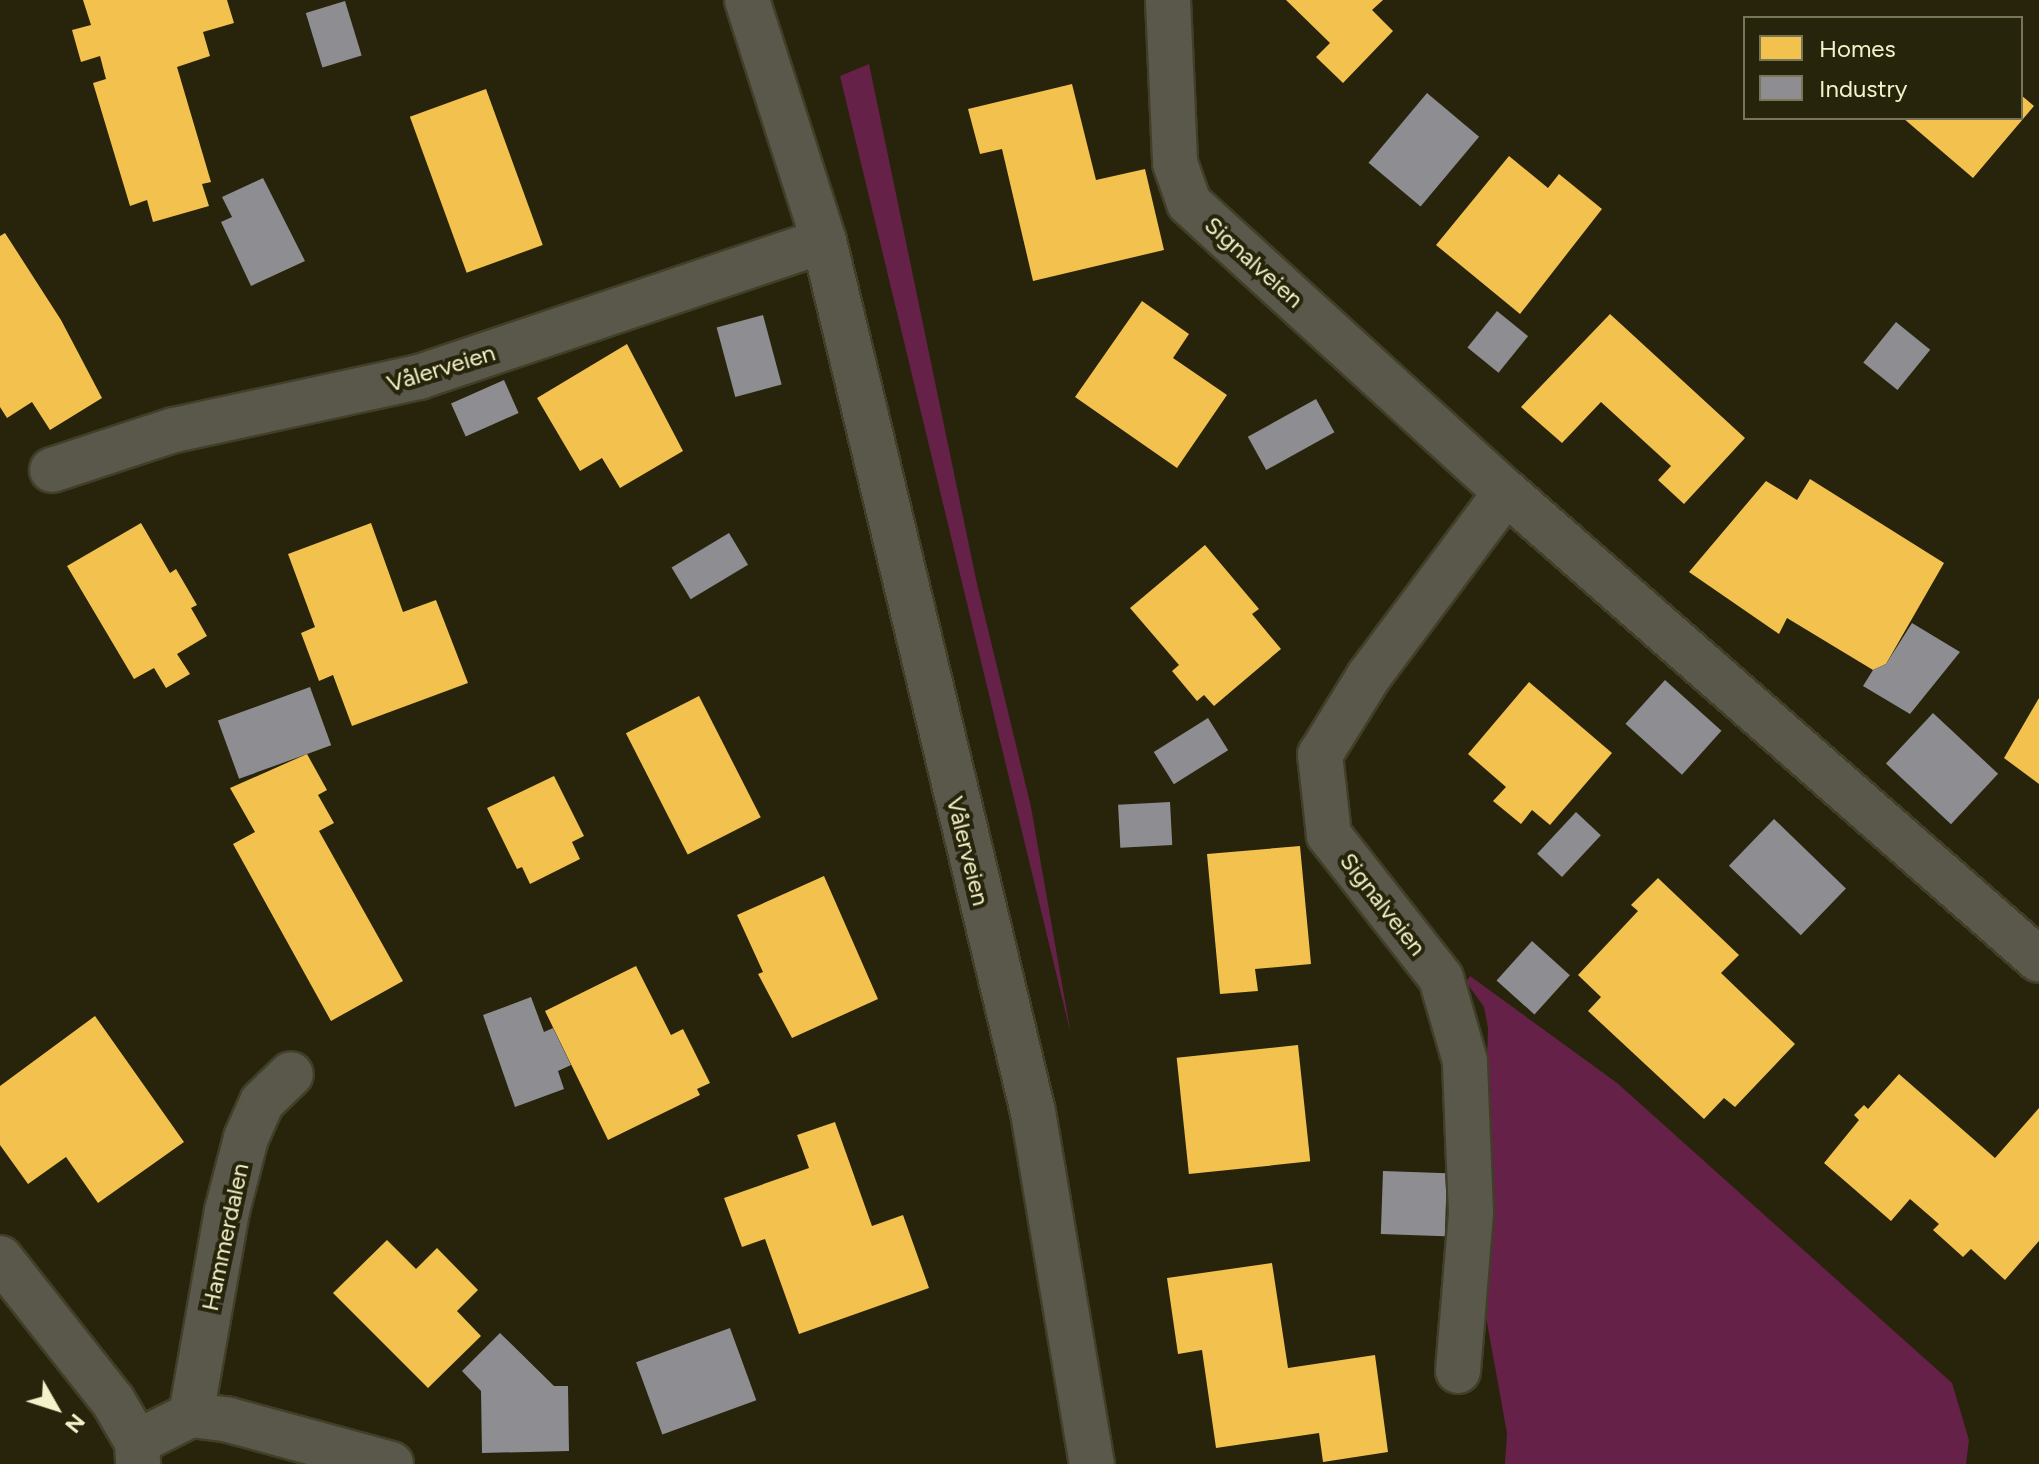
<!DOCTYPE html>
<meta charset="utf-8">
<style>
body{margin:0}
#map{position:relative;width:2039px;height:1464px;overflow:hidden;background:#27240b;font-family:Figtree,sans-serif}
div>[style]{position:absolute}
.green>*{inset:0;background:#652148}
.homes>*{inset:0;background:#f2c14e;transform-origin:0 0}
.industry>*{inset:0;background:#8d8d92;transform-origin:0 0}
.roads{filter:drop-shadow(2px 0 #413f28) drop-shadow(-2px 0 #413f28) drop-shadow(0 2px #413f28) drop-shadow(0 -2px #413f28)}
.minor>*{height:44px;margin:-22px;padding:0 22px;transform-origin:22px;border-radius:22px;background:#59584b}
span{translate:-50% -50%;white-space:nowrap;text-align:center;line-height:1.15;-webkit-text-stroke:8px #26240a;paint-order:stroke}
.street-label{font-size:24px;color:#f4f2ca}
.legend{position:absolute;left:1743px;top:16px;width:280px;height:104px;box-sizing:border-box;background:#26240a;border:2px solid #787657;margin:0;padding:10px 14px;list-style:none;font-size:24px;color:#f4f2ca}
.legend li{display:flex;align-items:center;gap:16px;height:40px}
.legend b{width:40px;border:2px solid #787657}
.north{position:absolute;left:16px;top:1368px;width:80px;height:80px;-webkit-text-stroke:6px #26240a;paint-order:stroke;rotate:129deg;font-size:22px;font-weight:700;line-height:32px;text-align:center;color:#f4f2ca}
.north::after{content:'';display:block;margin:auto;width:28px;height:36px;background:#f4f2ca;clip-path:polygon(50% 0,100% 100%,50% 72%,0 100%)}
</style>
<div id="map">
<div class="green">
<div style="clip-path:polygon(869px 64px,977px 584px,1031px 807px,1071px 1035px,840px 76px)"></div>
<div style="clip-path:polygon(1470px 976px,1617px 1083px,1952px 1383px,1969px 1440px,1966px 1464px,1505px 1464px,1507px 1433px,1480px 1284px,1488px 1028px,1484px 1007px,1466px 982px)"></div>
</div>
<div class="homes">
<div style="clip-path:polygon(83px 0,227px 0,234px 23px,203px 32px,210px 56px,177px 67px,211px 182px,202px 184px,209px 206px,153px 222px,147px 200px,130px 206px,93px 83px,106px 79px,100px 56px,81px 62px,72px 30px,91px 25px)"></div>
<div style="clip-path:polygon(1286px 0,1383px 0,1372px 10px,1393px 31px,1343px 83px,1316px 57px,1330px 43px)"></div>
<div style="clip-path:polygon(1072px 84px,1096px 180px,1145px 169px,1164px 250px,1033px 281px,1002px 149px,980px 154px,968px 109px)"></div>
<div style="left:486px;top:89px;width:166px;height:81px;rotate:70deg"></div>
<div style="clip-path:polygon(2021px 95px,2034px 106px,1973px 178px,1903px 118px,2021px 118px)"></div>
<div style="clip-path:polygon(1509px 156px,1548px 188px,1559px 174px,1602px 209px,1520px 314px,1436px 245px)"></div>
<div style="clip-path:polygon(5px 233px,61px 320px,102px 398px,50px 430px,32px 402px,7px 418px,0 407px,0 236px)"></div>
<div style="clip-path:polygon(1142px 301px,1189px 334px,1173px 358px,1227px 395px,1177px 468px,1075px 397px)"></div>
<div style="clip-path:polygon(1610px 314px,1745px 438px,1684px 504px,1658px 480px,1671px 466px,1601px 402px,1562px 443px,1521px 407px)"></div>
<div style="clip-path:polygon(627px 344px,683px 451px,620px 488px,602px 458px,580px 471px,537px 398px)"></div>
<div style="clip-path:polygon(1810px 479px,1944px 563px,1886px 664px,1873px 670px,1787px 618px,1779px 634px,1689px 572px,1766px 481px,1797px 500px)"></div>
<div style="clip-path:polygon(141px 523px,170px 573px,176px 569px,197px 605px,191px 608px,207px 636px,177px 654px,190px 674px,166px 688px,154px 668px,134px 679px,67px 566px)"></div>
<div style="clip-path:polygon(371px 523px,403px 612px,436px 600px,468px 683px,352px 726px,333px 675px,319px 681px,301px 633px,315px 627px,288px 554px)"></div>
<div style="clip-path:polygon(1205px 545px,1259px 609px,1252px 614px,1281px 649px,1214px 706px,1204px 695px,1197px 701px,1172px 671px,1179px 665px,1130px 608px)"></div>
<div style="clip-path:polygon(1529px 682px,1612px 753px,1550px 825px,1532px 810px,1521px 824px,1493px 801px,1506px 787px,1468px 754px)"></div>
<div style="left:699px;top:696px;width:136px;height:82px;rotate:63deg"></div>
<div style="clip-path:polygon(2039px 698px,2039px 784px,2004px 758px)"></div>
<div style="clip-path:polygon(307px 754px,327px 790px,318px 795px,334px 823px,319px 831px,403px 981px,331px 1021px,233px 844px,255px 832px,230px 788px)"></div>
<div style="clip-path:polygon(554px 776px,584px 836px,572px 842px,580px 859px,530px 884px,522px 867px,517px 869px,487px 808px)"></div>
<div style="clip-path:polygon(1300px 846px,1311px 964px,1255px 969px,1258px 991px,1220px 994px,1207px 854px)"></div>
<div style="clip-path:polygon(824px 876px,878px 999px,792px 1038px,758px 974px,763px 972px,737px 915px)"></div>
<div style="clip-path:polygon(1658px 878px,1739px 955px,1721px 973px,1795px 1044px,1735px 1107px,1724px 1098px,1704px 1119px,1588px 1011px,1601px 997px,1578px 975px,1638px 911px,1631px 905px)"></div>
<div style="clip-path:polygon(636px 966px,671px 1035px,683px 1029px,710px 1083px,697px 1089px,700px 1095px,608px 1140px,545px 1011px)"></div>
<div style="clip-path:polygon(95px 1016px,184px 1142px,98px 1203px,66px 1157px,28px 1184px,0 1145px,0 1086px)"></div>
<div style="left:1298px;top:1045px;width:117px;height:122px;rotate:84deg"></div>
<div style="clip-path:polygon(1899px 1074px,1995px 1158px,2039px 1108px,2039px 1241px,2005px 1280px,1971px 1249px,1963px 1257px,1933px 1230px,1939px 1224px,1910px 1199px,1891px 1221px,1824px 1163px,1859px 1120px,1854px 1115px,1864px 1105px,1868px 1109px)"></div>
<div style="clip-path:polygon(835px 1122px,872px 1226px,903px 1215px,929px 1288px,799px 1334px,765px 1239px,742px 1247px,724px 1198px,809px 1168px,797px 1135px)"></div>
<div style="clip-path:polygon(387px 1240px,416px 1269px,437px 1248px,478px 1290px,457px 1311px,481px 1336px,428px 1388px,333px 1293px)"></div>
<div style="clip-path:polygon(1272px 1263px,1288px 1368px,1375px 1355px,1388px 1452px,1323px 1462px,1319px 1433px,1216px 1448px,1202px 1350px,1178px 1354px,1167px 1278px)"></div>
</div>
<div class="industry">
<div style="left:345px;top:1px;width:57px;height:41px;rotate:73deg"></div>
<div style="left:1427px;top:93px;width:68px;height:91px;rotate:40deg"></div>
<div style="clip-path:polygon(263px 178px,305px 261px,251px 286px,221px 222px,232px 217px,222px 197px)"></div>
<div style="left:1497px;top:311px;width:40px;height:47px;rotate:39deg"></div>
<div style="left:763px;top:315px;width:72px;height:48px;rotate:75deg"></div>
<div style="left:1896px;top:322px;width:44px;height:52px;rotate:39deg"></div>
<div style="left:504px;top:380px;width:36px;height:58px;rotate:66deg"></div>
<div style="left:1316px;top:399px;width:38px;height:78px;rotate:61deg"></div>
<div style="left:729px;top:533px;width:37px;height:67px;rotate:59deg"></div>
<div style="clip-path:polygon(1912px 623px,1960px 652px,1910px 714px,1863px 686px,1873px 670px,1886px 664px)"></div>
<div style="left:1665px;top:680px;width:76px;height:59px;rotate:42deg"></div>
<div style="left:310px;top:687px;width:62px;height:98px;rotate:70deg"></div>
<div style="left:1933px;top:713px;width:89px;height:69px;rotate:43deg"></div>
<div style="left:1208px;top:718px;width:38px;height:64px;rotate:58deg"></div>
<div style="left:1170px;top:802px;width:43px;height:52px;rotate:87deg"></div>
<div style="left:1576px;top:812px;width:34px;height:57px;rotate:43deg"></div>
<div style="left:1774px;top:819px;width:100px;height:65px;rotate:44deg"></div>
<div style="left:1532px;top:941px;width:51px;height:53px;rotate:42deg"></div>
<div style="clip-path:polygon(531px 997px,544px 1032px,553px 1028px,571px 1065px,558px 1071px,564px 1089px,515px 1107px,483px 1015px)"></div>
<div style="left:1383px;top:1171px;width:64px;height:63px;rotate:2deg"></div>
<div style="left:730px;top:1328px;width:77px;height:100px;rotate:70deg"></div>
<div style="clip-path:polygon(500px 1333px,554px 1386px,568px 1386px,569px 1451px,482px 1453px,481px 1391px,462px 1371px)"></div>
</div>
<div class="roads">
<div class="minor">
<div style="left:747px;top:0;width:253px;rotate:72.3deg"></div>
<div style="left:824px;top:241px;width:896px;rotate:76.51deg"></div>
<div style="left:1033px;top:1112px;width:357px;rotate:80.5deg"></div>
<div style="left:1168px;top:0;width:163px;rotate:87.5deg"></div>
<div style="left:1175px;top:163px;width:42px;rotate:70.7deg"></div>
<div style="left:1189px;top:203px;width:429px;rotate:42.4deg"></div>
<div style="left:1506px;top:492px;width:709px;rotate:41.28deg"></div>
<div style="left:52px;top:470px;width:128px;rotate:-18.2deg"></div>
<div style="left:174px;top:430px;width:251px;rotate:-12.2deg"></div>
<div style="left:419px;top:377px;width:427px;rotate:-18.6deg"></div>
<div style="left:0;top:1258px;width:182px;rotate:51.7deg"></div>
<div style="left:113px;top:1401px;width:48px;rotate:59.7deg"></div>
<div style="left:137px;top:1442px;width:22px;rotate:87deg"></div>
<div style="left:1458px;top:1371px;width:159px;rotate:-85.3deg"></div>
<div style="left:1471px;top:1213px;width:152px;rotate:-92.3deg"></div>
<div style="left:1465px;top:1061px;width:86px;rotate:-106.1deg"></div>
<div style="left:1441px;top:978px;width:182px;rotate:-128.1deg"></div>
<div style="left:1329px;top:835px;width:81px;rotate:-96.4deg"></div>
<div style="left:1320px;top:755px;width:93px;rotate:-58.2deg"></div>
<div style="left:1369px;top:676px;width:229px;rotate:-53.3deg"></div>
<div style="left:191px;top:1415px;width:207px;rotate:-80deg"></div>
<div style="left:227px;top:1211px;width:75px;rotate:-75.4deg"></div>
<div style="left:246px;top:1138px;width:39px;rotate:-66deg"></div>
<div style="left:262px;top:1102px;width:40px;rotate:-44deg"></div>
<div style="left:137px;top:1442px;width:60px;rotate:-26.6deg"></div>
<div style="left:191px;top:1415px;width:38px;rotate:7deg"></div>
<div style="left:229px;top:1420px;width:168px;rotate:15.2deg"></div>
</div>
</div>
<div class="street-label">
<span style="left:1254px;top:262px;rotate:42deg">Signalveien</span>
<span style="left:441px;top:368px;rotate:-17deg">Vålerveien</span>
<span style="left:968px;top:851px;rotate:76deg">Vålerveien</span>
<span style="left:1383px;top:904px;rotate:52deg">Signalveien</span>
<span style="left:225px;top:1237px;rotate:-78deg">Hammerdalen</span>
</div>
<ul class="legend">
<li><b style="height:22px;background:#f2c14e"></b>Homes</li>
<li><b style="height:22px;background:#8d8d92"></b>Industry</li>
</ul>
<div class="north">N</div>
</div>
